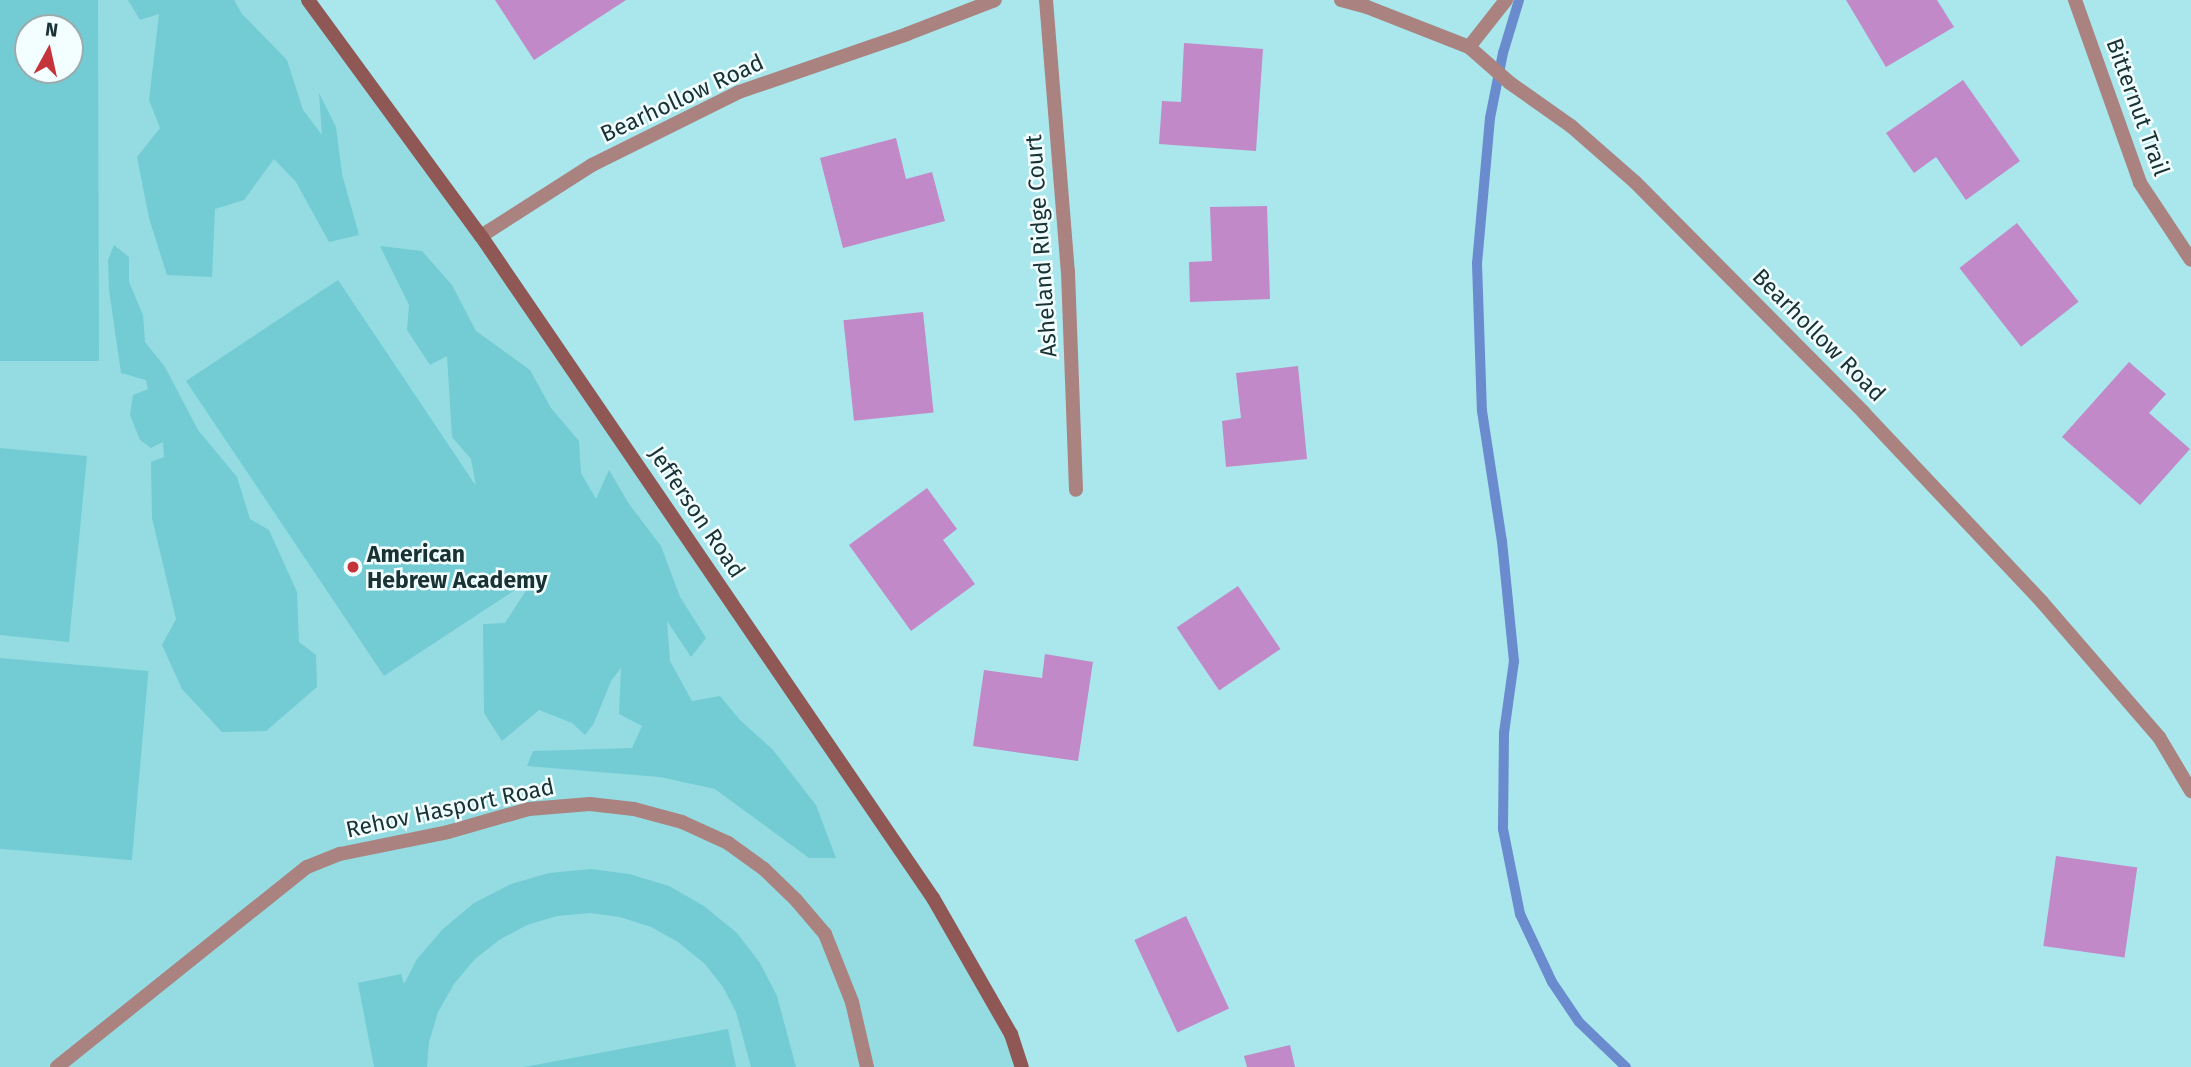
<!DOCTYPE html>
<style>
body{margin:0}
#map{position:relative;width:2191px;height:1067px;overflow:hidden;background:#a9e7ed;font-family:"Fira Sans",sans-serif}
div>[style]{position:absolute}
.built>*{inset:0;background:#94dce2}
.green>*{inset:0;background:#73cbd3;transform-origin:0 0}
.stream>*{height:10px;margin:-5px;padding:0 5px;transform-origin:5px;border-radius:5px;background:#6a8bcd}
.building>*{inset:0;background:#c189c7;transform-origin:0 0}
.street>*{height:14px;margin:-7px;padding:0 7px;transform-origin:7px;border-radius:7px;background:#aa8380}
.secondary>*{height:14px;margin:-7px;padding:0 7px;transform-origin:7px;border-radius:7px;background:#8f5855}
.dots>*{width:19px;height:19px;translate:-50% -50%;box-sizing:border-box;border:4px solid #f2feff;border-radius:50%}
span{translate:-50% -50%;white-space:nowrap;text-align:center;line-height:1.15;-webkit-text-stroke:5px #f2feff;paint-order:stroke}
.street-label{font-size:23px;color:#193234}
.poi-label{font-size:23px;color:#193234;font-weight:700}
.left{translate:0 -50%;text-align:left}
.north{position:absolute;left:14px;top:14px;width:70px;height:70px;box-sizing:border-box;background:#f2feff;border:2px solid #9bacae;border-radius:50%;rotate:8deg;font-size:19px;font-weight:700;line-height:28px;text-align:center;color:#193234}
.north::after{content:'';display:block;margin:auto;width:24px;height:32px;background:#c4343a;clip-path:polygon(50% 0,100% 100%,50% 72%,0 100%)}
</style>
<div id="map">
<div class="built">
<div style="clip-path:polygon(evenodd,0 0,308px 0,481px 236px,933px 898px,1022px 1067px,0 1067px,0 0,28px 28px,70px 28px,70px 70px,28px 70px,28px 28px)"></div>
</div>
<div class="green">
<div style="clip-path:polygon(evenodd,0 0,98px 0,99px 361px,0 361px,0 0,28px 28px,70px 28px,70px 70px,28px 70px,28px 28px)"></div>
<div style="clip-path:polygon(128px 0,234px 0,242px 14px,287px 60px,303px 110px,322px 135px,319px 93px,336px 127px,342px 174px,359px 235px,329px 242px,296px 182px,274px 159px,244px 200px,215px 209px,212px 277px,167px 275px,149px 218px,137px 157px,160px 128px,149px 100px,159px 14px,140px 20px)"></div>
<div style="clip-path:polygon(114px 245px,129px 257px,129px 282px,143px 315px,145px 342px,165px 367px,198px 430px,237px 477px,250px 519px,269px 530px,297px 592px,299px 642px,316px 655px,317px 687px,266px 731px,222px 732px,182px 689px,162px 645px,176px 619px,152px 518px,151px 462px,164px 457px,163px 442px,151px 448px,140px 440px,130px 415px,133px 395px,148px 389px,146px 380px,121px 373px,109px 290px,108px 260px)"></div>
<div style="clip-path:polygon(380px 246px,422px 251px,452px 285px,476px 331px,530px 370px,551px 408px,579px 441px,581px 473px,596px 499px,609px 470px,629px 504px,661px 546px,680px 597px,706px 638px,691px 657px,667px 621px,670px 661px,692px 701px,720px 696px,740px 720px,773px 750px,816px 805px,836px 858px,809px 858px,715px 789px,660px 777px,527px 766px,533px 751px,632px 748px,642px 726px,619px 714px,621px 668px,611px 681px,594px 723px,585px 735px,572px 723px,539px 710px,502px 741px,484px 713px,483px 624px,505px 623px,527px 589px,524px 584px,384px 676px,186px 381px,338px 280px,476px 486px,471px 459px,452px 437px,447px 356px,430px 365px,407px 330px,409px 305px)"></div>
<div style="clip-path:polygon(0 448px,87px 456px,69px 642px,0 635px)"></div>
<div style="left:0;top:658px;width:149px;height:190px;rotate:5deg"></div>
<div style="clip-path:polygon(591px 869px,629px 874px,669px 886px,704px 906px,737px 933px,760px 963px,777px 996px,796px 1067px,751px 1067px,736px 1012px,723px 987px,705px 964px,678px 942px,651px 927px,620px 917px,590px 913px,557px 916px,527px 925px,499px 940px,474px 960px,454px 984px,438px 1012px,429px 1042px,427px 1067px,374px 1067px,358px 983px,401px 974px,404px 984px,417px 959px,443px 929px,474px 903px,511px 884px,549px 873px)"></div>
<div style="clip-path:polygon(728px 1029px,736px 1067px,524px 1067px)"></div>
</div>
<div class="stream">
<div style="left:1519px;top:0;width:55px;rotate:106.8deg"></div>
<div style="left:1503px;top:53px;width:66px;rotate:101.3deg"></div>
<div style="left:1490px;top:118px;width:146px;rotate:95.1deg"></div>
<div style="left:1477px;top:263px;width:148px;rotate:88.1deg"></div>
<div style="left:1482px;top:411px;width:132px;rotate:81.3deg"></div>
<div style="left:1502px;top:541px;width:121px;rotate:84.3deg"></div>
<div style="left:1514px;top:661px;width:73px;rotate:97.9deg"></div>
<div style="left:1504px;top:733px;width:96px;rotate:90.6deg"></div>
<div style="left:1503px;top:829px;width:87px;rotate:78.7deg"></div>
<div style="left:1520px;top:914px;width:75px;rotate:64.8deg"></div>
<div style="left:1552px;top:982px;width:48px;rotate:56deg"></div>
<div style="left:1579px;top:1022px;width:65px;rotate:43.8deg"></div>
</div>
<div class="building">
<div style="clip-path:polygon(495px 0,626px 0,534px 60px)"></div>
<div style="clip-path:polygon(1846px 0,1937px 0,1954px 27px,1886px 67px)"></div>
<div style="clip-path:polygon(1184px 43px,1263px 49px,1256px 151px,1159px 144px,1162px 101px,1181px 102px)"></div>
<div style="clip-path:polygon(1963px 80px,2020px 161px,1966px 200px,1936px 157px,1914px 173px,1886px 133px)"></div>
<div style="clip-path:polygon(896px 138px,906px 179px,932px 172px,945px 221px,843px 248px,820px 158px)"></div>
<div style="clip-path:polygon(1267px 206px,1270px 299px,1190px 302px,1189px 262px,1212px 261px,1210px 207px)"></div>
<div style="left:2017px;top:223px;width:100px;height:73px;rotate:52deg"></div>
<div style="left:923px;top:312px;width:101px;height:80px;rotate:84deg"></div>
<div style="clip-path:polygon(2129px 362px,2166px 394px,2149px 413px,2190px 449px,2140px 505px,2062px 437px)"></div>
<div style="clip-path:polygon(1298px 366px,1307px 459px,1226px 467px,1222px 421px,1241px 418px,1236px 373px)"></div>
<div style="clip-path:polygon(927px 488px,957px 529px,943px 540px,975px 584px,911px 631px,849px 545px)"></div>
<div style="left:1238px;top:586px;width:76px;height:74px;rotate:56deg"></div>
<div style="clip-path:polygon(1045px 654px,1093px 662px,1078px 761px,973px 746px,984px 670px,1042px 678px)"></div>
<div style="left:2056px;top:856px;width:82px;height:91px;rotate:8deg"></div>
<div style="left:1186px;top:916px;width:102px;height:57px;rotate:65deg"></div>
<div style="clip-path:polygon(1290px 1045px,1295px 1067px,1247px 1067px,1244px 1056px)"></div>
</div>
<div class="street">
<div style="left:1046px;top:0;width:273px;rotate:85.4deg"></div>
<div style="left:1068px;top:272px;width:218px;rotate:87.9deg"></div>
<div style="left:1341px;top:0;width:27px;rotate:15deg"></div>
<div style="left:1367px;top:7px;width:110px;rotate:21.4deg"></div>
<div style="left:1469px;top:47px;width:55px;rotate:41.3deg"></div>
<div style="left:1510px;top:83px;width:75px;rotate:35.2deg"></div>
<div style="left:1571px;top:126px;width:85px;rotate:41.2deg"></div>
<div style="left:1635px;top:182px;width:325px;rotate:45.2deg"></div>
<div style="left:1864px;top:413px;width:260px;rotate:46.7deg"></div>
<div style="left:2042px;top:602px;width:179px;rotate:49.1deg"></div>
<div style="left:2159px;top:737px;width:63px;rotate:59.3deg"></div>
<div style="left:2075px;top:0;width:194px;rotate:70.4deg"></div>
<div style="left:2140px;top:183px;width:92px;rotate:56.5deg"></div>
<div style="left:1469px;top:47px;width:60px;rotate:-51.8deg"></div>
<div style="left:481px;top:236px;width:132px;rotate:-32.6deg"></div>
<div style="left:592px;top:165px;width:164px;rotate:-26.4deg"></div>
<div style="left:739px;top:92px;width:178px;rotate:-19deg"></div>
<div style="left:907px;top:34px;width:94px;rotate:-21.1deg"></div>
<div style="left:57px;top:1067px;width:320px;rotate:-38.7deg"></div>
<div style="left:307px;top:867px;width:35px;rotate:-22deg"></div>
<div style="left:340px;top:854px;width:110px;rotate:-11.5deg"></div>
<div style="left:448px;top:832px;width:84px;rotate:-15.9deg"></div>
<div style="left:529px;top:809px;width:61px;rotate:-4.7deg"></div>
<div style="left:590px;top:804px;width:44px;rotate:6.5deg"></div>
<div style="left:634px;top:809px;width:50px;rotate:15.2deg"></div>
<div style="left:682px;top:822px;width:51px;rotate:24.5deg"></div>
<div style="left:728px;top:843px;width:44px;rotate:35.8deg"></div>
<div style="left:764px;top:869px;width:45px;rotate:44.1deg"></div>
<div style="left:796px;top:900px;width:45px;rotate:49.5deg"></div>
<div style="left:825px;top:934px;width:73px;rotate:68.3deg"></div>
<div style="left:852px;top:1002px;width:67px;rotate:77deg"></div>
</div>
<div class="secondary">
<div style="left:308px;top:0;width:293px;rotate:53.8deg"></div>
<div style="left:481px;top:236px;width:802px;rotate:55.68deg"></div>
<div style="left:933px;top:898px;width:157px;rotate:60.2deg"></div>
<div style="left:1011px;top:1034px;width:35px;rotate:72deg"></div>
</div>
<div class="dots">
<div style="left:353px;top:567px;background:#c4343a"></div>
</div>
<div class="street-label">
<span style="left:682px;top:98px;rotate:-25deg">Bearhollow Road</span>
<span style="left:2138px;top:107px;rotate:70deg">Bitternut Trail</span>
<span style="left:1041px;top:246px;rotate:-94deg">Asheland Ridge Court</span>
<span style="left:1819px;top:335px;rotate:45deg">Bearhollow Road</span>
<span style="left:697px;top:512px;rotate:56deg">Jefferson Road</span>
<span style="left:450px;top:808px;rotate:-12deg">Rehov Hasport Road</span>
</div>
<div class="poi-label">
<span class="left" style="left:367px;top:567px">American<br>Hebrew Academy</span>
</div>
<div class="north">N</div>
</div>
